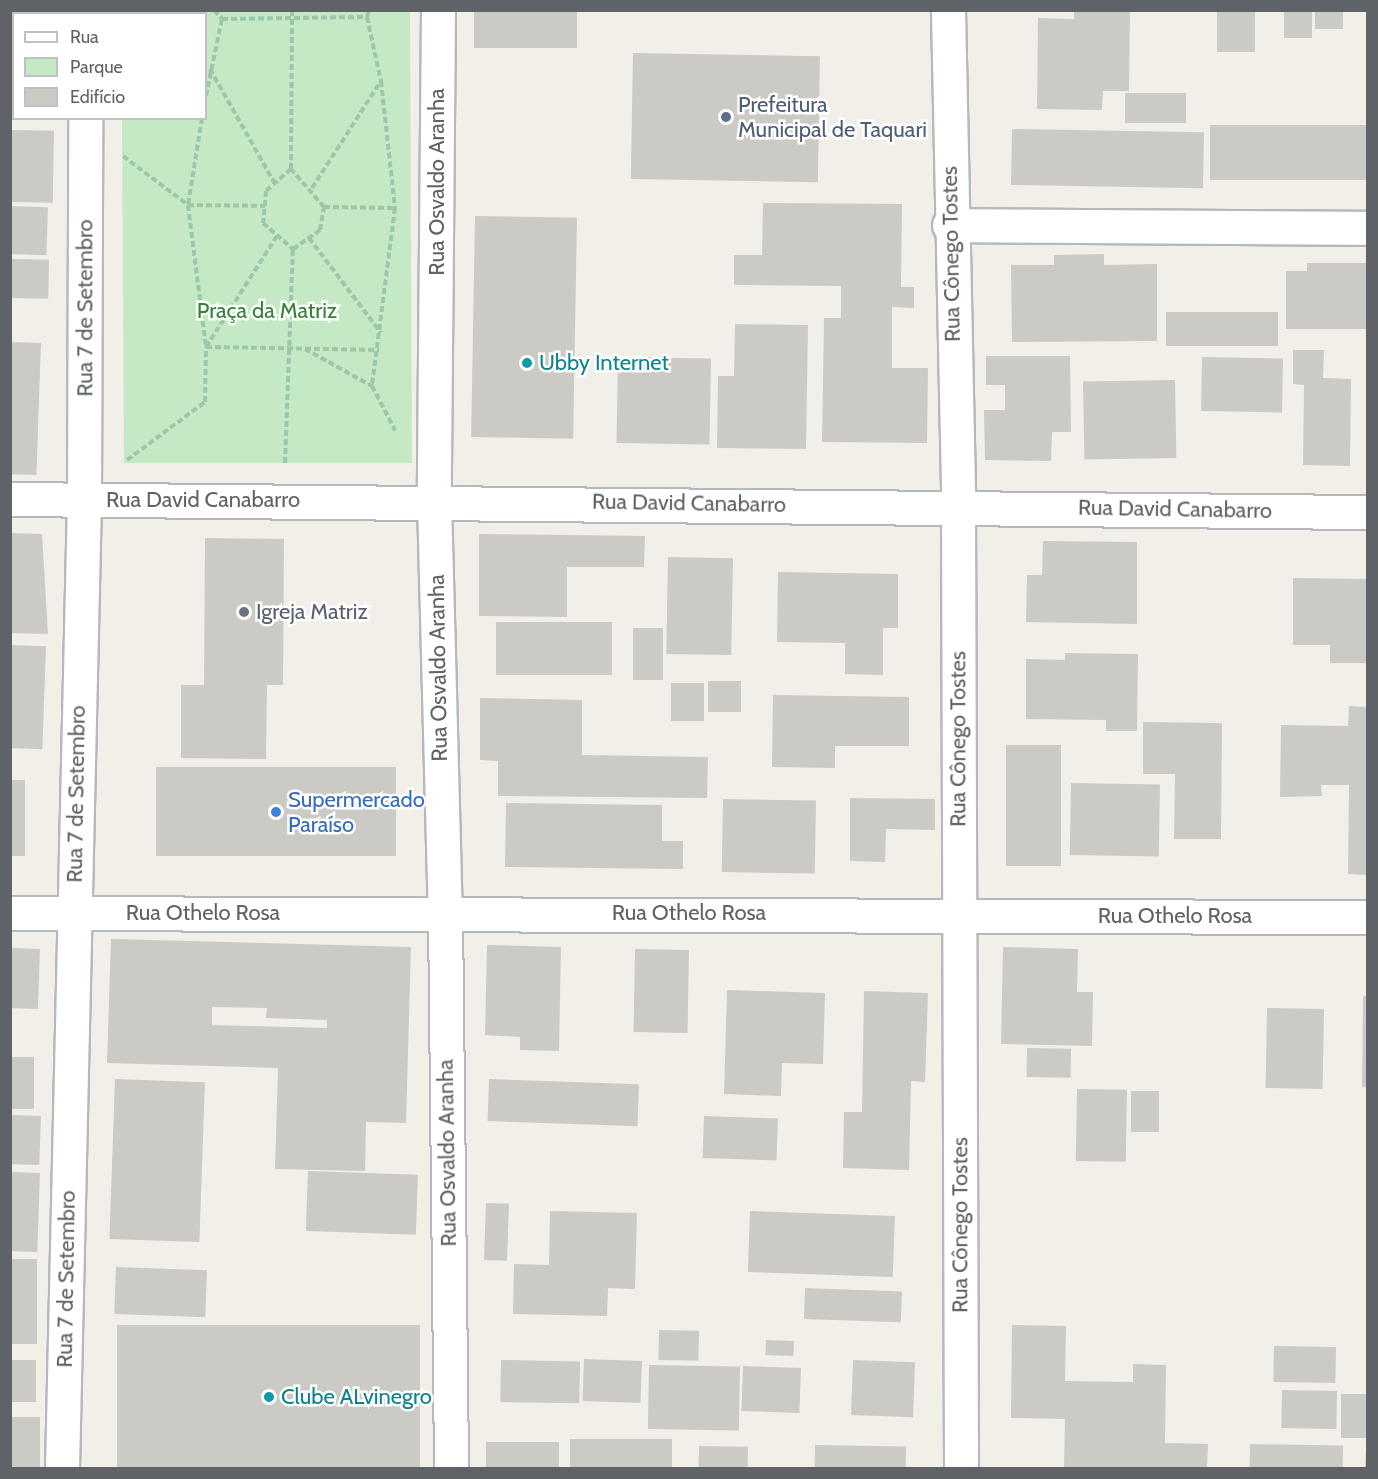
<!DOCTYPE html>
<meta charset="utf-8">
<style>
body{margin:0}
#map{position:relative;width:1378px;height:1479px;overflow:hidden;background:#f1efe8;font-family:Cabin,sans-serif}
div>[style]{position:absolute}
.green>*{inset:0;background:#c5e8c5}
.building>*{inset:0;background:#cccac5;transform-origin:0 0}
.path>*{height:4px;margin-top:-2px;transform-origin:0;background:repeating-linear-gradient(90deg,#9cc7a9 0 6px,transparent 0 9px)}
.roads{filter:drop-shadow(2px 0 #b5b8bc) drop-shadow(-2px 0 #b5b8bc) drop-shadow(0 2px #b5b8bc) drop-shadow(0 -2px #b5b8bc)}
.street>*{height:33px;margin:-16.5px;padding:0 16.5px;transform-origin:16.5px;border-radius:16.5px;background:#fff}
.dots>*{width:16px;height:16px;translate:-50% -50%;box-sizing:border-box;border:3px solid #fff;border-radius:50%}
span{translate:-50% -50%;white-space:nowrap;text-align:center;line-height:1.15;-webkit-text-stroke:5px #fff;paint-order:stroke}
.service-label{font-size:22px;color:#4e5e75}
.left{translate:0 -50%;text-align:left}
.street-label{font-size:22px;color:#5f6368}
.park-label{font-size:22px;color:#348238}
.culture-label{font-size:22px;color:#0d838f}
.worship-label{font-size:22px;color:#5b616d}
.shop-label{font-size:22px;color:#366cbe}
.frame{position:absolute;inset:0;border:12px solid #5f6368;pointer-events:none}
.legend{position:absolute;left:12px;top:12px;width:195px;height:108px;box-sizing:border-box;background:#fff;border:2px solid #bfc1c3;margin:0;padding:8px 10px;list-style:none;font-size:18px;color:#5f6368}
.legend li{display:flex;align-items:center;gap:12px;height:30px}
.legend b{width:30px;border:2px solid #bfc1c3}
</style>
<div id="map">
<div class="green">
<div style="clip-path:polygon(121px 11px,410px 11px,412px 463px,124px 463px,122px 119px,206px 118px,206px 14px)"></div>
</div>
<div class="building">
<div style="left:474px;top:10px;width:103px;height:38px"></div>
<div style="clip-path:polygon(1074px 10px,1130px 10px,1129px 91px,1103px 91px,1102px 110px,1037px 109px,1038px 18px,1074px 19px)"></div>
<div style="left:1217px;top:10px;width:38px;height:42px"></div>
<div style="left:1284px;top:10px;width:28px;height:28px"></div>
<div style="left:1315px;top:10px;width:28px;height:19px"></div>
<div style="left:10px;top:46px;width:4px;height:59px"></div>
<div style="left:633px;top:53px;width:187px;height:126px;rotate:1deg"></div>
<div style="left:1125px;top:93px;width:61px;height:30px"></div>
<div style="left:1210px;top:125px;width:158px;height:55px"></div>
<div style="left:1012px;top:129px;width:192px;height:56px;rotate:1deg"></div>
<div style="left:10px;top:130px;width:44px;height:72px;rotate:1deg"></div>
<div style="clip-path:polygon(763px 203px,902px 204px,901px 287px,914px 287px,914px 308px,892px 307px,892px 368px,928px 368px,927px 443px,822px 442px,824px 318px,841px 318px,841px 286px,734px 285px,734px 255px,762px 255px)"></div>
<div style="left:10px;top:206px;width:38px;height:48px;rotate:2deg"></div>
<div style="left:475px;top:216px;width:102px;height:221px;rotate:1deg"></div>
<div style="clip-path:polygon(1104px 254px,1104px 265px,1157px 264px,1157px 341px,1012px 342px,1011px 265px,1054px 265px,1054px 255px)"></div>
<div style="left:10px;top:259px;width:39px;height:39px;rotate:1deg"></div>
<div style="clip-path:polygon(1307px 263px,1368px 263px,1368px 329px,1286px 329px,1286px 271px,1307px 271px)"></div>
<div style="left:1278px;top:312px;width:34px;height:112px;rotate:90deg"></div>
<div style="clip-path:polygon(735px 324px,808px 325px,806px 449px,717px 448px,718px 376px,734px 376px)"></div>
<div style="left:10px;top:342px;width:31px;height:132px;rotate:2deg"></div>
<div style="clip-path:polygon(1293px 350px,1324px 350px,1323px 378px,1351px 379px,1350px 466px,1303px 465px,1304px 385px,1293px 384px)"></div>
<div style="clip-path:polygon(986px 356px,1070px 356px,1071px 432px,1052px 432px,1051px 461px,985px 460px,984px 410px,1005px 410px,1005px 385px,986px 385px)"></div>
<div style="left:618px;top:357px;width:93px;height:86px;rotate:1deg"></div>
<div style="left:1202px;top:357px;width:81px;height:54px;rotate:1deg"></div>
<div style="left:1175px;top:380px;width:78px;height:92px;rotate:89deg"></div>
<div style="clip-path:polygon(10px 533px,42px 534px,48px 634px,10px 633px)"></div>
<div style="clip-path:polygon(479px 534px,645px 536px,644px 567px,567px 567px,567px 617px,479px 616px)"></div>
<div style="clip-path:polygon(205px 538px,284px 539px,283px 685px,267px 685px,266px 759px,181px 758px,181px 685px,204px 685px)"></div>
<div style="clip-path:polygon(1043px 541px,1137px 542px,1137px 624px,1026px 622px,1027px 575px,1042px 575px)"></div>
<div style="left:668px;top:557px;width:65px;height:97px;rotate:1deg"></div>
<div style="clip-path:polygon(778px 572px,898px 574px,898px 628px,883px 628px,883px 675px,845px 674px,845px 643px,777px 642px)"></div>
<div style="clip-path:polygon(1293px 578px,1368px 579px,1368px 663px,1330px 663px,1330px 645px,1293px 645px)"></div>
<div style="left:496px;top:622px;width:116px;height:53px"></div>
<div style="left:633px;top:628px;width:30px;height:52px"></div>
<div style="left:10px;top:645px;width:36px;height:103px;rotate:2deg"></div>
<div style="clip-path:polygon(1065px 653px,1138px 654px,1137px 731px,1106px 731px,1106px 720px,1026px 719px,1026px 659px,1065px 660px)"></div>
<div style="left:708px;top:681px;width:33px;height:31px"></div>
<div style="left:671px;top:683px;width:33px;height:38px"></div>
<div style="clip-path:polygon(773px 695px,909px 697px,909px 746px,835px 746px,835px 768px,772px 767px)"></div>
<div style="clip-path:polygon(480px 698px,582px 700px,582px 755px,708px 757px,707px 798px,498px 796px,498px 761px,480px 760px)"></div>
<div style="clip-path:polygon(1349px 706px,1368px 707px,1368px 875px,1348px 874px,1349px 785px,1321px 785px,1322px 796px,1280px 797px,1281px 725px,1348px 726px)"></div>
<div style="clip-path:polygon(1143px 722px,1222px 723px,1221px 839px,1174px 839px,1175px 774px,1143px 774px)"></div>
<div style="left:1006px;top:745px;width:55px;height:121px"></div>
<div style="left:156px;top:767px;width:240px;height:89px"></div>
<div style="left:10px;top:780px;width:15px;height:76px"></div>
<div style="left:1071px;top:783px;width:89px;height:72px;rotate:1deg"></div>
<div style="clip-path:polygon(850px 798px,935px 799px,935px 830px,886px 829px,885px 862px,850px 861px)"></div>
<div style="left:723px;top:799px;width:93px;height:73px;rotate:1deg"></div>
<div style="clip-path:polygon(506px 803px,662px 805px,662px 841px,683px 841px,683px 869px,505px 867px)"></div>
<div style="clip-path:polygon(evenodd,111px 939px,411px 947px,406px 1123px,366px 1122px,365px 1171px,275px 1169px,278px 1068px,107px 1063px,111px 939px,212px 1007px,267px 1008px,266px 1018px,327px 1020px,327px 1028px,212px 1025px,212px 1007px)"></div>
<div style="clip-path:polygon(487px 945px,561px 947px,559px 1051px,520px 1050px,520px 1037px,485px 1035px)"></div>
<div style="clip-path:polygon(1003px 947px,1078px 949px,1077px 992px,1093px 992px,1092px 1046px,1001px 1044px)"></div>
<div style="left:10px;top:948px;width:30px;height:60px;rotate:2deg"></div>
<div style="left:635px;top:949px;width:54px;height:83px;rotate:1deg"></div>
<div style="clip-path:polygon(727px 990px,825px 993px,823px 1064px,782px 1063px,781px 1096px,724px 1094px)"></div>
<div style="clip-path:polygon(864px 991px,928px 993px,925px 1082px,911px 1081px,909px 1170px,843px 1168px,844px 1112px,862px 1112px)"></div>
<div style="clip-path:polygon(1363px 996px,1368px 996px,1368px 1087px,1362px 1087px)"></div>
<div style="left:1267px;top:1008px;width:57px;height:80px;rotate:1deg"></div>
<div style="left:1027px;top:1048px;width:44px;height:29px;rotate:1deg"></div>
<div style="left:10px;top:1057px;width:24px;height:52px"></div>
<div style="left:115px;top:1079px;width:90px;height:160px;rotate:2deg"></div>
<div style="left:489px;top:1079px;width:150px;height:42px;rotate:2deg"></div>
<div style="left:1077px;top:1089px;width:50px;height:72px;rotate:1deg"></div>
<div style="left:1131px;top:1091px;width:28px;height:41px"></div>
<div style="left:10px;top:1115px;width:31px;height:49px;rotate:2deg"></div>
<div style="left:704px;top:1116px;width:74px;height:42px;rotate:2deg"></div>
<div style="left:308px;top:1171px;width:110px;height:60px;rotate:2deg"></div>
<div style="left:10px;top:1172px;width:30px;height:79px;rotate:2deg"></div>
<div style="left:486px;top:1203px;width:23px;height:57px;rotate:2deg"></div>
<div style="clip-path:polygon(550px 1211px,637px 1213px,635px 1289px,608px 1288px,607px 1316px,513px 1314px,514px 1264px,549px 1265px)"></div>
<div style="left:750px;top:1211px;width:145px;height:61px;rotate:2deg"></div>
<div style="left:10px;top:1259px;width:27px;height:85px"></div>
<div style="left:116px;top:1267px;width:91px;height:47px;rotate:2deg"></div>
<div style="left:805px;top:1288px;width:97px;height:31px;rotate:2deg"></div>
<div style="left:117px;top:1325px;width:303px;height:143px"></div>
<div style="clip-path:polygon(1012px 1325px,1066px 1326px,1065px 1381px,1133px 1382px,1133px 1364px,1166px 1365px,1165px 1443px,1208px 1444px,1207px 1468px,1064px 1468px,1065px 1419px,1011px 1418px)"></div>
<div style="left:659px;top:1330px;width:40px;height:30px;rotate:1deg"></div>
<div style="left:766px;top:1340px;width:28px;height:15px;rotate:2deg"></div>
<div style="left:1274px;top:1346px;width:62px;height:36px;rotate:1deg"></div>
<div style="left:584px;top:1359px;width:58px;height:42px;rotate:2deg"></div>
<div style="left:10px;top:1360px;width:26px;height:42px"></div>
<div style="left:501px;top:1360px;width:79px;height:42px;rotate:1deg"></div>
<div style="left:853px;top:1360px;width:62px;height:55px;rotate:2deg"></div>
<div style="left:649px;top:1365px;width:91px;height:64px;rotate:1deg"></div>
<div style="left:743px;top:1366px;width:58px;height:45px;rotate:2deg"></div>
<div style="left:1282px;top:1390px;width:55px;height:38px;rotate:1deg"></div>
<div style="left:1341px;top:1394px;width:27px;height:44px"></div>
<div style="left:10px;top:1417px;width:30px;height:51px"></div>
<div style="left:570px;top:1439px;width:102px;height:29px"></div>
<div style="left:486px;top:1442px;width:73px;height:26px"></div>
<div style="left:1250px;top:1444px;width:93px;height:24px;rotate:1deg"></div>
<div style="left:815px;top:1445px;width:91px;height:23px;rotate:1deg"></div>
<div style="left:699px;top:1446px;width:49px;height:22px;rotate:1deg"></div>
<div style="clip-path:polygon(1366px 1448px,1368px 1448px,1368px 1468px,1365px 1468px)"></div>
</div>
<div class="path">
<div style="left:214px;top:10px;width:12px;rotate:48deg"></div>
<div style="left:367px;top:17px;width:7px;rotate:-74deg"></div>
<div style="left:210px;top:69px;width:130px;rotate:60.5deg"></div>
<div style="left:206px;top:96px;width:79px;rotate:-78.3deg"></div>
<div style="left:222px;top:19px;width:145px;rotate:-0.8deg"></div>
<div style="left:367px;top:17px;width:66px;rotate:77.7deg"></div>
<div style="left:381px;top:81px;width:128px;rotate:83.7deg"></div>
<div style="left:395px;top:208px;width:179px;rotate:97.4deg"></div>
<div style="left:372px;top:386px;width:50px;rotate:62.4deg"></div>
<div style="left:202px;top:118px;width:88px;rotate:99.1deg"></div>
<div style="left:188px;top:205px;width:143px;rotate:82.8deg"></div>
<div style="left:206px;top:347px;width:173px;rotate:1deg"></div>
<div style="left:123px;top:156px;width:81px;rotate:37deg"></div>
<div style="left:188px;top:205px;width:77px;rotate:0.7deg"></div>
<div style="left:291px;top:169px;width:159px;rotate:-89.6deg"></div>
<div style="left:312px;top:188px;width:127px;rotate:-57.2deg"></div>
<div style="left:324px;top:207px;width:72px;rotate:0.8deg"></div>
<div style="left:309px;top:238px;width:119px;rotate:52.8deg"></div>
<div style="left:305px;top:349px;width:77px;rotate:28.9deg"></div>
<div style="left:127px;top:460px;width:97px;rotate:-36.6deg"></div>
<div style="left:205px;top:402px;width:55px;rotate:-89deg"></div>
<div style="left:206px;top:347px;width:132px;rotate:-57.4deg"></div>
<div style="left:285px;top:463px;width:214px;rotate:-87.9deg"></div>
<div style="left:293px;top:249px;width:33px;rotate:-35deg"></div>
<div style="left:320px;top:230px;width:23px;rotate:-80deg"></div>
<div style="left:324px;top:207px;width:50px;rotate:-131deg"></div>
<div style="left:291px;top:169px;width:33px;rotate:139deg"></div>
<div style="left:266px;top:191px;width:32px;rotate:95deg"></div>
<div style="left:263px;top:223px;width:40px;rotate:41deg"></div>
</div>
<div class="roads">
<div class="street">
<div style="left:438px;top:10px;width:491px;rotate:90.5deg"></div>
<div style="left:434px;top:501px;width:411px;rotate:88.5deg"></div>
<div style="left:445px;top:912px;width:556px;rotate:89.38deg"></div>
<div style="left:948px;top:10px;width:496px;rotate:88.8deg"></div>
<div style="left:958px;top:506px;width:962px;rotate:89.82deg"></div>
<div style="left:85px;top:14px;width:4px;rotate:-90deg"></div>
<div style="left:949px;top:225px;width:419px;rotate:0.4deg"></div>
<div style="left:10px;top:499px;width:1358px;rotate:0.55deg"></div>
<div style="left:10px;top:913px;width:1358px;rotate:0.17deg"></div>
<div style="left:62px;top:1468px;width:969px;rotate:-88.7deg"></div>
<div style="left:84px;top:499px;width:381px;rotate:-89.8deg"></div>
</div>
</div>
<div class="dots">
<div style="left:726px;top:117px;background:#5c6f8a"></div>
<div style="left:527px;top:363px;background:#0f9aa8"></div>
<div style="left:244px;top:612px;background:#6b7280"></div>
<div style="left:276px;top:812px;background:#3f7fe0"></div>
<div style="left:269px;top:1397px;background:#0f9aa8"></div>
</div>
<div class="service-label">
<span class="left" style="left:738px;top:117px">Prefeitura<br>Municipal de Taquari</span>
</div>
<div class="street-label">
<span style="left:437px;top:182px;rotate:-90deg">Rua Osvaldo Aranha</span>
<span style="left:951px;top:254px;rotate:-91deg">Rua Cônego Tostes</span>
<span style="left:85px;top:308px;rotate:-90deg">Rua 7 de Setembro</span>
<span style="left:203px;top:500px">Rua David Canabarro</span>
<span style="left:689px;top:503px;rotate:1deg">Rua David Canabarro</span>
<span style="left:1175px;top:509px;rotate:1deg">Rua David Canabarro</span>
<span style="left:438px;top:668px;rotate:-91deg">Rua Osvaldo Aranha</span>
<span style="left:958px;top:739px;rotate:-90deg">Rua Cônego Tostes</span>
<span style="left:76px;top:794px;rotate:-89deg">Rua 7 de Setembro</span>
<span style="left:203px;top:913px">Rua Othelo Rosa</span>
<span style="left:689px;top:913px">Rua Othelo Rosa</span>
<span style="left:1175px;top:916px">Rua Othelo Rosa</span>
<span style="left:447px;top:1153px;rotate:-91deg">Rua Osvaldo Aranha</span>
<span style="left:960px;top:1225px;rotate:-90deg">Rua Cônego Tostes</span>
<span style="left:66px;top:1279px;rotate:-89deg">Rua 7 de Setembro</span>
</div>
<div class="park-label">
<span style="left:267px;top:311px">Praça da Matriz</span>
</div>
<div class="culture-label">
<span class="left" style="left:539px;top:363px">Ubby Internet</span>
<span class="left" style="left:281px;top:1397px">Clube ALvinegro</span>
</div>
<div class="worship-label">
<span class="left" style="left:256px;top:612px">Igreja Matriz</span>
</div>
<div class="shop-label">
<span class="left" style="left:288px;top:812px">Supermercado<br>Paraíso</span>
</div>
<div class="frame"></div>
<ul class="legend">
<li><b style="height:8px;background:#fff"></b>Rua</li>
<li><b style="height:16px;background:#c5e8c5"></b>Parque</li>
<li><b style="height:16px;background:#cccac5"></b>Edifício</li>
</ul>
</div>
